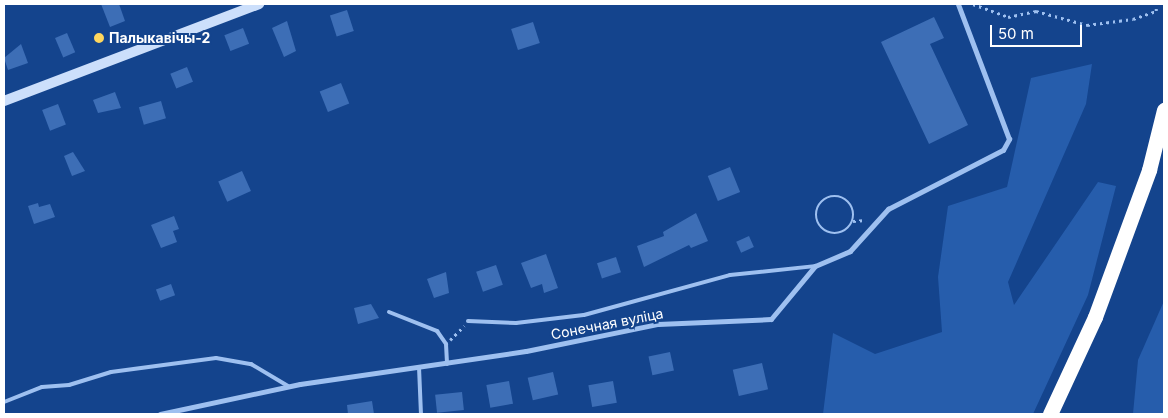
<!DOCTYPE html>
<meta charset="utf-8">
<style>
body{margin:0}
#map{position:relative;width:1168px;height:418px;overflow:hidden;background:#14448d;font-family:Inter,sans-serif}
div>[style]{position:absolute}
.green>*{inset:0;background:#265dac}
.building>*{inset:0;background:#3d6eb6;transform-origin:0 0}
.path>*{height:2.5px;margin-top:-1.25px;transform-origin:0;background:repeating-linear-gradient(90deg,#9ec0f0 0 2.5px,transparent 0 6.5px)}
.path>.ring{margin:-1.25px;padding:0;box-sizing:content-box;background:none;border:2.5px solid #9ec0f0;border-radius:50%}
.lane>*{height:4px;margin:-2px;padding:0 2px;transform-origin:2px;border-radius:2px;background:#9ec0f0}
.street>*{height:5px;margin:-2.5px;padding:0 2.5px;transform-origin:2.5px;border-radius:2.5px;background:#9ec0f0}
.secondary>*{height:10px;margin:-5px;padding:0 5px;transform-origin:5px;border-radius:5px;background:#ccdffb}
.highway>*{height:15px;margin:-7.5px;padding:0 7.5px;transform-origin:7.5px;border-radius:7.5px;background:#fff}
.dots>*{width:14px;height:14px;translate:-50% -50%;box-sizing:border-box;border:2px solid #14448d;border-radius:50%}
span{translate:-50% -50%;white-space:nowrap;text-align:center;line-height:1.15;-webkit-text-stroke:4px #14448d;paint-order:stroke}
.poi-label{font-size:14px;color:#fff;font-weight:700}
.left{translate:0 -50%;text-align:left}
.street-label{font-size:14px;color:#fff}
.frame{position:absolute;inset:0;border:5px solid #fff;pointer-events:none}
.scale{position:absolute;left:990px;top:25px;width:92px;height:22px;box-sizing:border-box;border:2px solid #fff;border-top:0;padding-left:6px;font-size:15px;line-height:18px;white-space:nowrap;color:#fff;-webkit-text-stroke:4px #14448d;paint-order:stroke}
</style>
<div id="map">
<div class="green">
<div style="clip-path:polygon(1092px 64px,1086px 104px,1008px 282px,1014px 305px,1098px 182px,1116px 186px,1088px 295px,1033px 414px,823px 414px,833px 333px,875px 354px,942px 332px,938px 277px,948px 206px,1007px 187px,1031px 78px)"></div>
<div style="clip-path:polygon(1164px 301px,1164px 414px,1133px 414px,1138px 360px)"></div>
</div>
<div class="building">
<div style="clip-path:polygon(101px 4px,119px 4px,125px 21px,110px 27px)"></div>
<div style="left:347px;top:10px;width:22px;height:18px;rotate:72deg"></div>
<div style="clip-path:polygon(934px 17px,944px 38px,930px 44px,968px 125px,929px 144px,881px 42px)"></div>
<div style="clip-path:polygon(287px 21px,296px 51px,284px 57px,272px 28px)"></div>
<div style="left:533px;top:22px;width:22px;height:23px;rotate:72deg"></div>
<div style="left:243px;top:28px;width:17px;height:20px;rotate:69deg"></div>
<div style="left:67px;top:33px;width:21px;height:13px;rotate:67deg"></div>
<div style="clip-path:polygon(21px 44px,28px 63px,8px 70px,4px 58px)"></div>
<div style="left:187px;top:67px;width:16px;height:18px;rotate:68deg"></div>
<div style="left:341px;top:83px;width:22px;height:23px;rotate:68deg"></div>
<div style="clip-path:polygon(115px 92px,121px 108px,98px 113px,93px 100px)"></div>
<div style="left:161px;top:101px;width:18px;height:23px;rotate:74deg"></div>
<div style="left:58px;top:104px;width:22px;height:17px;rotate:69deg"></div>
<div style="clip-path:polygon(73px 152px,85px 171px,72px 176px,64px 156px)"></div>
<div style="left:730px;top:167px;width:27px;height:24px;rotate:68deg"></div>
<div style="left:242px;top:171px;width:22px;height:26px;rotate:66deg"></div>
<div style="clip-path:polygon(38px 203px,39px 207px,50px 204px,55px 217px,34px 224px,28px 206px)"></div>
<div style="clip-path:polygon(696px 213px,708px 241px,691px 248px,689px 245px,644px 267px,637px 246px,664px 236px,663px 232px)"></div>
<div style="clip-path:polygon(174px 216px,179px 229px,173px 231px,177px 242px,161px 248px,151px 225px)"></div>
<div style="left:749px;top:236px;width:12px;height:14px;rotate:66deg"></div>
<div style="clip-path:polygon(546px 254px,558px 288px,544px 293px,542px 284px,531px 288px,521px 263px)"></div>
<div style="left:616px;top:257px;width:16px;height:20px;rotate:72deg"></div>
<div style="left:496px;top:265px;width:21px;height:21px;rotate:71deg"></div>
<div style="clip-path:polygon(446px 272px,449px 293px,434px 298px,427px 279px)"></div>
<div style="left:171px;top:284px;width:12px;height:16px;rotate:70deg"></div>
<div style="clip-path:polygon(371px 304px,379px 318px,358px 324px,354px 308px)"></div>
<div style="left:670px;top:352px;width:19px;height:22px;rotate:78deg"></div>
<div style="left:762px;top:363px;width:27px;height:30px;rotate:77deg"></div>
<div style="left:553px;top:372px;width:23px;height:26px;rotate:77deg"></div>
<div style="left:509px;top:381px;width:23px;height:23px;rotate:80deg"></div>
<div style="left:613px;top:381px;width:22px;height:25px;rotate:80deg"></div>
<div style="left:462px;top:392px;width:18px;height:27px;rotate:84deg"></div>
<div style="clip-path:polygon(372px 401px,374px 414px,348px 414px,347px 405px)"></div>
</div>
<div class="path">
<div style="left:973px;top:4px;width:37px;rotate:20deg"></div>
<div style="left:1008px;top:17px;width:29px;rotate:-12deg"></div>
<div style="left:1036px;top:11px;width:53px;rotate:15.4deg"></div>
<div style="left:1087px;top:25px;width:46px;rotate:-7.4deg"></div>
<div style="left:1133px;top:19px;width:24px;rotate:-19deg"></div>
<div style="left:1156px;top:11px;width:7px;rotate:-90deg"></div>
<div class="ring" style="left:816px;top:196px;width:35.5px;height:35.5px"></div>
<div style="left:853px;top:221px;width:13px;rotate:-4deg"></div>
<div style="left:450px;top:340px;width:20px;rotate:-45deg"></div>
</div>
<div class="lane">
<div style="left:389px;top:312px;width:52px;rotate:21.6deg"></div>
<div style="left:437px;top:331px;width:16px;rotate:55deg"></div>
<div style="left:446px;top:344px;width:20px;rotate:87deg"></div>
<div style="left:468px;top:321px;width:48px;rotate:2.4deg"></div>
<div style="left:516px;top:323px;width:68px;rotate:-6.7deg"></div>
<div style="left:584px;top:315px;width:151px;rotate:-15.3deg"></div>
<div style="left:730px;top:275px;width:85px;rotate:-6deg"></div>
<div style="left:419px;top:367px;width:47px;rotate:87.6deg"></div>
<div style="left:4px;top:402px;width:41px;rotate:-21.5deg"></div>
<div style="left:42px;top:387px;width:27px;rotate:-4deg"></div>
<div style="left:69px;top:385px;width:44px;rotate:-17.2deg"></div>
<div style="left:111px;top:372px;width:106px;rotate:-7.6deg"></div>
<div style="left:216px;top:358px;width:36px;rotate:10deg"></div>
<div style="left:251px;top:364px;width:43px;rotate:30.7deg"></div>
</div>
<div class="street">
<div style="left:160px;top:414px;width:143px;rotate:-12.1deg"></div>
<div style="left:300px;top:384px;width:228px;rotate:-8.3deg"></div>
<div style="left:526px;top:351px;width:135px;rotate:-11.6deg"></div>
<div style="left:658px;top:324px;width:113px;rotate:-2.5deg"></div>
<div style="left:771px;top:319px;width:69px;rotate:-50.3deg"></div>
<div style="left:815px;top:266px;width:38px;rotate:-23deg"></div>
<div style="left:850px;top:251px;width:57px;rotate:-47.9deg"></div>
<div style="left:888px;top:209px;width:129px;rotate:-27.2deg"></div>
<div style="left:1003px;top:150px;width:13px;rotate:-61deg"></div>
<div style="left:1009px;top:139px;width:144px;rotate:-110.7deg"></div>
</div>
<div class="secondary">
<div style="left:4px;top:101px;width:273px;rotate:-20.8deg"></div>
</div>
<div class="highway">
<div style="left:1050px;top:414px;width:107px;rotate:-65.1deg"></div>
<div style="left:1095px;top:317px;width:157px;rotate:-69.8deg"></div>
<div style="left:1149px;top:170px;width:62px;rotate:-76deg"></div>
</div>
<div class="dots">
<div style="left:99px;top:38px;background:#ffd75e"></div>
</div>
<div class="poi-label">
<span class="left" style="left:109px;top:38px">Палыкавічы-2</span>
</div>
<div class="street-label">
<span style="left:607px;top:324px;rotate:-11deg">Сонечная вуліца</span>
</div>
<div class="frame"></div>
<div class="scale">50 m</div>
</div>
